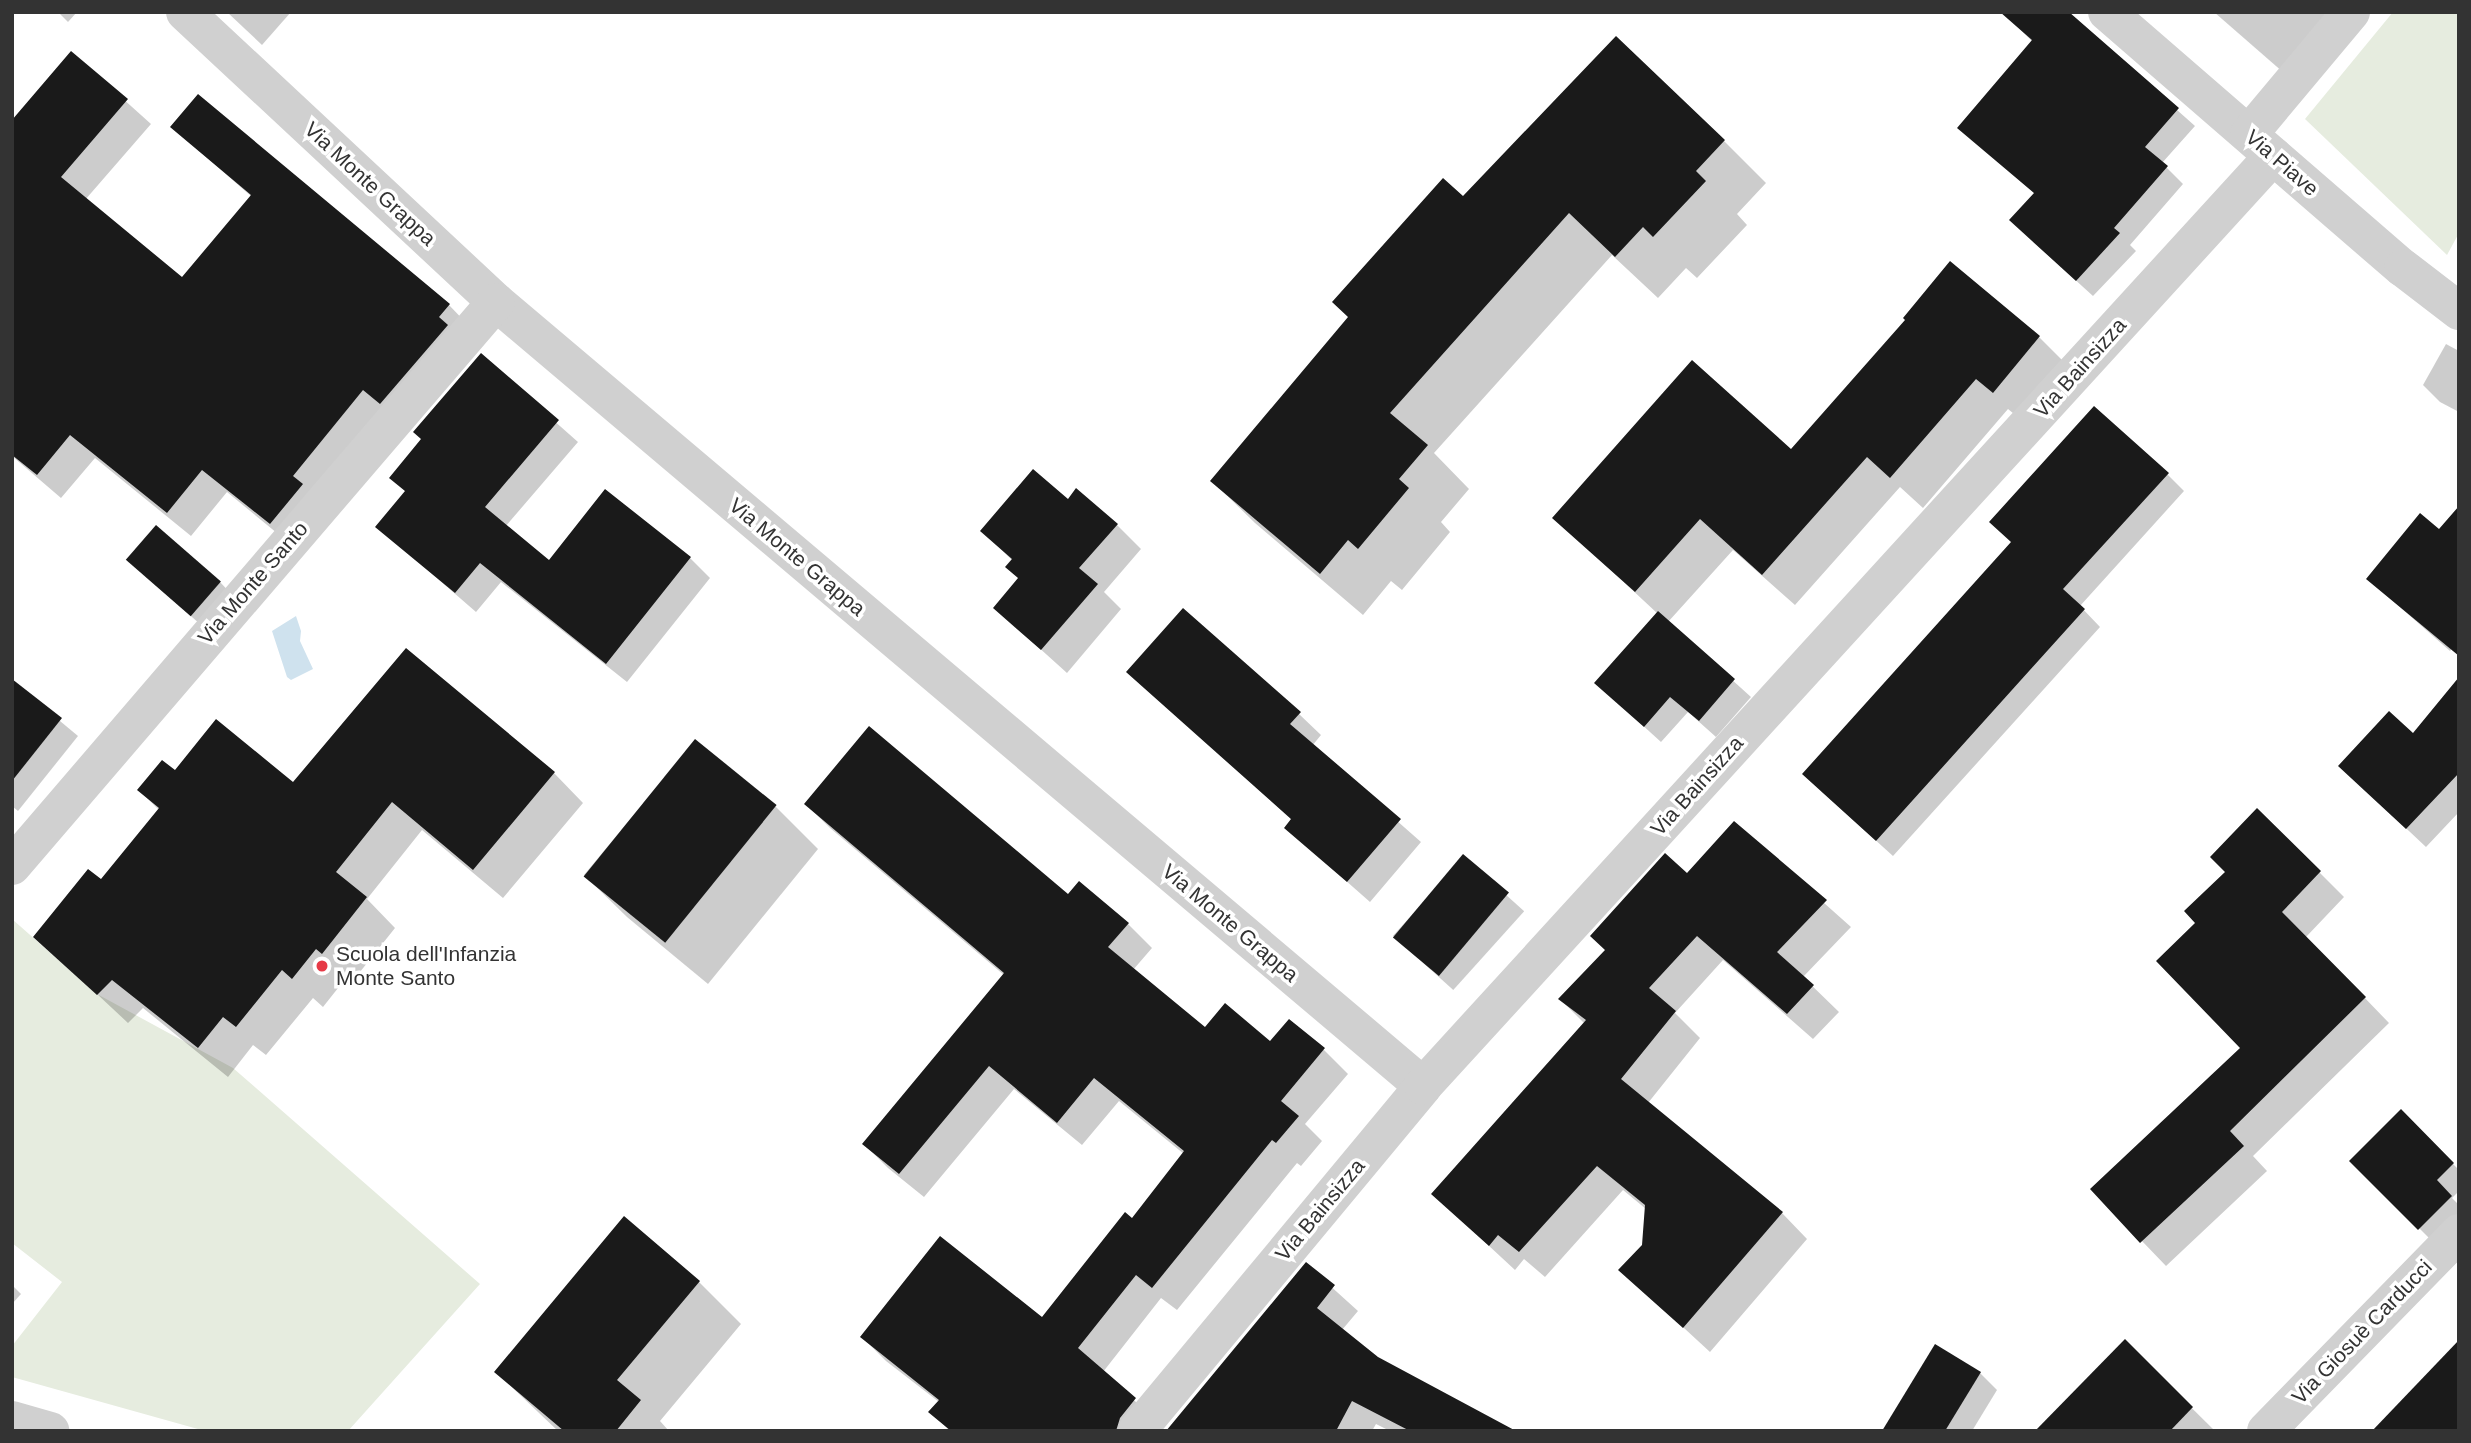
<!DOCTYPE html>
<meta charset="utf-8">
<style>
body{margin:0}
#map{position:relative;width:2471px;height:1443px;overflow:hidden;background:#fff;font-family:Arial,sans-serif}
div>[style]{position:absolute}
.green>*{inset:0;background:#e6ecdf}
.water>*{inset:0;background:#cfe2ee}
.shadow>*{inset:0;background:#0003;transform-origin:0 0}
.building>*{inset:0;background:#1a1a1a;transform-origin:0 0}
.minor>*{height:38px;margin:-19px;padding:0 19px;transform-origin:19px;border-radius:19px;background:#d0d0d0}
.dots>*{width:19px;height:19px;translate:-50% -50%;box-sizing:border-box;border:4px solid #fff;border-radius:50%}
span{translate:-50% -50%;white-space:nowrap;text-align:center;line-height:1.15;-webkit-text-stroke:7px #fff;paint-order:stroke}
.street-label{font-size:21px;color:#333}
.poi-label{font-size:21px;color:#333}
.left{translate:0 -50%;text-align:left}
.frame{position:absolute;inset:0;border:14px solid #333;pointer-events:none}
</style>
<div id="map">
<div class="green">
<div style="clip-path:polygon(2393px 12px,2459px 12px,2459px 233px,2447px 255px,2305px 119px)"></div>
<div style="clip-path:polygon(12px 919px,97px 994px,233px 1068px,480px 1284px,348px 1431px,205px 1431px,12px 1377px,12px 1346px,62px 1282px,12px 1243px)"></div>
</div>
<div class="water">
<div style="clip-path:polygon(296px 616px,301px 631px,300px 641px,313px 669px,291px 680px,287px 677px,272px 631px)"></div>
</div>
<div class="shadow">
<div style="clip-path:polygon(58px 12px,77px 12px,68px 22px)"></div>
<div style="clip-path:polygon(227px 12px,291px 12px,262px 45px)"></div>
<div style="clip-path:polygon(2002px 12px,2067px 12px,2195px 126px,2162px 163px,2183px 184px,2130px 245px,2136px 251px,2093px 296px,2028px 237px,2035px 194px,1959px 127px,2033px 42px)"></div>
<div style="clip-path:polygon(2214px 12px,2349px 12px,2291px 79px)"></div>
<div style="clip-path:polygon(72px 53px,151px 124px,85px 200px,182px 280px,252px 197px,172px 127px,198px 96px,449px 305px,472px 329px,294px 547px,227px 492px,191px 536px,95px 458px,61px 498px,12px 456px,12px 122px)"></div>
<div style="clip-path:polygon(1724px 141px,1766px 183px,1737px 214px,1747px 225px,1697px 278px,1686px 268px,1658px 298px,1612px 255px,1434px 453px,1469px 489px,1441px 522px,1450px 532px,1402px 590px,1391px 581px,1363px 615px,1255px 523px,1212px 481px,1463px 198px)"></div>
<div style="clip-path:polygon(2039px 337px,2071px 369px,2025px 423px,2008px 409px,1923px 508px,1900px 487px,1795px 605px,1733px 550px,1668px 622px,1751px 697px,1716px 737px,1688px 712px,1661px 742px,1596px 683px,1658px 614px,1554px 517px,1791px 451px)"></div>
<div style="clip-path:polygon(2446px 344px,2459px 351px,2459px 412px,2440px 402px,2423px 385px)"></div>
<div style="clip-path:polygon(481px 356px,578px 442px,505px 527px,549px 563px,690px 558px,710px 578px,627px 682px,501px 582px,476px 612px,378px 527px,406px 492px,392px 478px,423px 439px)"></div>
<div style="clip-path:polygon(2167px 474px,2184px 491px,2080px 606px,2100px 627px,1893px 856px,1821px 791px)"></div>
<div style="clip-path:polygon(1068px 501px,1117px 525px,1141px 549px,1104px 592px,1121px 609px,1067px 673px,995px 608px,1019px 579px,1013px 561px,982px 531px)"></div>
<div style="clip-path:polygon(2439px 531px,2459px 640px,2450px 651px,2368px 579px)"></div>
<div style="clip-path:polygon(145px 576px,220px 582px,236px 599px,208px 631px)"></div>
<div style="clip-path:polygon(1129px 672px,1299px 714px,1321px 735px,1312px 746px,1421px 842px,1370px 902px,1286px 828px,1292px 820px)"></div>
<div style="clip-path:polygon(2459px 680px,2459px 812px,2426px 847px,2360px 785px,2413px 736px)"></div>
<div style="clip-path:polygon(12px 681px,78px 736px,18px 811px,12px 806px)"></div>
<div style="clip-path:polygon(695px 741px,776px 807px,818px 849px,708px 984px,627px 917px,584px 875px)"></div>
<div style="clip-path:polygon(175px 773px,294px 784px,554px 773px,583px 803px,503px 898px,422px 830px,367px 899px,395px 928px,352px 982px,346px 978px,323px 1007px,313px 998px,266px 1055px,253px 1045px,228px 1077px,143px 1008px,128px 1023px,36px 937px,101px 882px,159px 810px,139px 790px)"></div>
<div style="clip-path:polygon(806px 804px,1069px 897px,1128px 924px,1152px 948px,1133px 970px,1205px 1030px,1270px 1044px,1324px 1050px,1348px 1074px,1305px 1124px,1322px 1141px,1301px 1166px,1297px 1163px,1177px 1310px,1161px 1298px,1103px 1372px,1159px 1423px,1154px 1431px,950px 1431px,931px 1412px,939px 1402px,886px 1361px,862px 1337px,1042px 1320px,1132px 1220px,1184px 1154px,1119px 1101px,1082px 1145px,1014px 1089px,924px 1197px,888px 1168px,864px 1144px,1004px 975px,830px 828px)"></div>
<div style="clip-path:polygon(2257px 810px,2344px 897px,2306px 937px,2389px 1023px,2253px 1156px,2267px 1171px,2166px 1266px,2092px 1189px,2243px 1048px,2197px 923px,2227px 872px)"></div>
<div style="clip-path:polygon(1734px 823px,1851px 927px,1803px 977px,1839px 1012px,1813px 1039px,1723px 960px,1675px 1013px,1700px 1038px,1648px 1103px,1782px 1213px,1807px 1239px,1710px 1352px,1621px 1270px,1644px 1246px,1646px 1209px,1623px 1190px,1545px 1277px,1524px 1259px,1515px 1270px,1433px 1194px,1585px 1024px,1560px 999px,1687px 875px)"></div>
<div style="left:1464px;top:857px;width:81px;height:106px;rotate:42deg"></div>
<div style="clip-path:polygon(2401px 1112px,2459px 1170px,2459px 1191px,2452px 1198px,2459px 1205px,2459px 1222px,2436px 1245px,2352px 1161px)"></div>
<div style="clip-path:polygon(1306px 1264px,1358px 1311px,1342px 1330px,1377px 1359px,1513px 1431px,1390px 1431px,1376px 1424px,1372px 1431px,1168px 1431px)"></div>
<div style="clip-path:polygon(699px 1282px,741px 1324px,660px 1421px,669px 1431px,558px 1431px,496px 1372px)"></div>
<div style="clip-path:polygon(12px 1285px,21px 1294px,12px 1304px)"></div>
<div style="clip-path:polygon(2125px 1342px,2215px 1431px,2038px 1431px)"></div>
<div style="clip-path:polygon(1980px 1373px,1997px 1390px,1972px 1431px,1884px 1431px)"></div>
</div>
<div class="building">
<div style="clip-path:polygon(2000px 12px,2069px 12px,2179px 108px,2145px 147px,2168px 166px,2114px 228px,2120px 233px,2076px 281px,2009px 220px,2034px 193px,1957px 128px,2032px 40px)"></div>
<div style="clip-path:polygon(1616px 36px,1725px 140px,1696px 171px,1706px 181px,1653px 237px,1643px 227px,1615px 257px,1569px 213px,1390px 413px,1428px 445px,1399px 479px,1409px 488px,1358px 549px,1348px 540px,1320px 574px,1210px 481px,1348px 317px,1332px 302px,1443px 178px,1463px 196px)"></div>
<div style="clip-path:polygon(71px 51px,128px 99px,61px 177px,182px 277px,251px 195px,170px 127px,198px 94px,450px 304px,439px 317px,448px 325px,380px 404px,363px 390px,293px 476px,303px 484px,270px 524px,202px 470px,167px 513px,70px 435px,37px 475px,12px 455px,12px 120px)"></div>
<div style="clip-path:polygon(1950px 261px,2040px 336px,1993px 393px,1976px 379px,1890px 478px,1867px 457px,1762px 575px,1700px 519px,1635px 592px,1552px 518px,1692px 360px,1791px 449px,1905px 320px,1903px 318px)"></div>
<div style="clip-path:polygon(481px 353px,559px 420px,485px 507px,549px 560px,605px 489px,691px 557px,606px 664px,480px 563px,455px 593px,375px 527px,405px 491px,389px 478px,421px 439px,413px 432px)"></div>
<div style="clip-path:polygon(2094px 406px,2169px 473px,2063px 589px,2085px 609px,1876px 841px,1802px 774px,2011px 542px,1989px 522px)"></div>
<div style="clip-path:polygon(1033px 469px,1068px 499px,1076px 488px,1118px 524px,1079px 568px,1098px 584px,1041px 650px,993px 608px,1018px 578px,1005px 567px,1012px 559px,980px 531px)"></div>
<div style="clip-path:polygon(2459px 506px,2459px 656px,2366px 579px,2420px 513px,2439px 529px)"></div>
<div style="left:156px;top:525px;width:86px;height:46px;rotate:41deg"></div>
<div style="clip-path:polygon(1183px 608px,1301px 712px,1290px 724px,1401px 819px,1347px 882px,1284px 828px,1291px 819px,1126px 672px)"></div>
<div style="clip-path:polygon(1658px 611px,1735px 679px,1699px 721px,1670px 697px,1644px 727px,1594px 683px)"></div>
<div style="clip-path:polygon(406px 648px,555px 772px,473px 870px,392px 802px,336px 872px,367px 897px,322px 954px,316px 949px,292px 979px,282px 970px,236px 1027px,223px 1017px,198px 1048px,112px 980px,97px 995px,33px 937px,88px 869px,101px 879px,159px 808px,137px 790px,162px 760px,175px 770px,216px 719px,293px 782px)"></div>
<div style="clip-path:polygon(2459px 677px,2459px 773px,2406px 829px,2338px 766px,2389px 711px,2413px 733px)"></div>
<div style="clip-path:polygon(12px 679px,62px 718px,12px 781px)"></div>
<div style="clip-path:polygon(869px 726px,1068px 894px,1079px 881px,1129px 923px,1108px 947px,1205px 1027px,1225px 1003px,1270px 1041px,1289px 1019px,1325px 1048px,1281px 1101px,1299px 1116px,1276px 1143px,1272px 1140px,1152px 1288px,1136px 1275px,1078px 1348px,1136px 1398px,1120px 1418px,1116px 1431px,951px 1431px,928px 1412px,939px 1400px,860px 1337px,940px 1236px,1042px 1317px,1125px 1212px,1132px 1218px,1184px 1151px,1094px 1078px,1057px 1123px,989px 1066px,899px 1174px,862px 1144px,1004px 973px,804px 804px)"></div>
<div style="left:695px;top:739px;width:105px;height:177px;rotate:39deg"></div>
<div style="clip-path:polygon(2257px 808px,2321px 871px,2282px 912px,2366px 997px,2230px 1131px,2244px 1146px,2140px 1243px,2090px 1189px,2240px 1048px,2156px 961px,2195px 923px,2184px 911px,2225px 872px,2210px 857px)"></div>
<div style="clip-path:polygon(1734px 821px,1827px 900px,1777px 952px,1814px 985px,1787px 1014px,1697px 936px,1649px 988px,1676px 1011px,1621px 1079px,1783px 1212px,1683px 1328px,1618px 1270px,1642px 1245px,1645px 1205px,1597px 1166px,1519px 1252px,1498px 1235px,1489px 1246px,1431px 1194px,1586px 1020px,1558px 999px,1605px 950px,1590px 936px,1665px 853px,1687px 873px)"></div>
<div style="left:1463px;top:854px;width:60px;height:109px;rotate:40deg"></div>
<div style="clip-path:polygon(2401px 1109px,2454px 1163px,2437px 1180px,2452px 1196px,2418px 1230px,2349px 1161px)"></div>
<div style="clip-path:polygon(624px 1216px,700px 1281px,617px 1380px,641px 1400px,616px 1431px,564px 1431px,494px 1372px)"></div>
<div style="clip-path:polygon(1306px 1262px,1335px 1285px,1317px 1308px,1378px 1357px,1516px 1431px,1410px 1431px,1352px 1401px,1336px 1431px,1166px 1431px)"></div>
<div style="clip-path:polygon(2125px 1339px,2193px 1407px,2170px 1431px,2035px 1431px)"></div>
<div style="clip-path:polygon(2459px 1340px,2459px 1431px,2372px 1431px)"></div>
<div style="clip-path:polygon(1935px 1344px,1981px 1372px,1945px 1431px,1882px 1431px)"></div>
</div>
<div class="minor">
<div style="left:185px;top:12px;width:425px;rotate:43deg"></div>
<div style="left:496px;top:302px;width:1214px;rotate:40.22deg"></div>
<div style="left:2107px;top:12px;width:391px;rotate:40.9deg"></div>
<div style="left:2403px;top:268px;width:71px;rotate:37.5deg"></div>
<div style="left:2249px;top:134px;width:159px;rotate:-50.1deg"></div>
<div style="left:12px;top:866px;width:743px;rotate:-49.37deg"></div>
<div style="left:12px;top:1420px;width:40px;rotate:16deg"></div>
<div style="left:1137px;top:1431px;width:448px;rotate:-50.3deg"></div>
<div style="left:1423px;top:1086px;width:1260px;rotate:-47.57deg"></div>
<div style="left:2266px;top:1431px;width:277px;rotate:-45.7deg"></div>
</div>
<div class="dots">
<div style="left:322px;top:966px;background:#e63946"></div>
</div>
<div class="street-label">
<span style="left:2282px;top:163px;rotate:41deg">Via Piave</span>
<span style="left:370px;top:184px;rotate:43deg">Via Monte Grappa</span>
<span style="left:2080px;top:368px;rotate:-48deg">Via Bainsizza</span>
<span style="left:797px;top:557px;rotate:40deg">Via Monte Grappa</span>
<span style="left:253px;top:583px;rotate:-49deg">Via Monte Santo</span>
<span style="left:1697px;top:786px;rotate:-48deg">Via Bainsizza</span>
<span style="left:1230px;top:923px;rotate:40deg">Via Monte Grappa</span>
<span style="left:1320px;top:1210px;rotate:-50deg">Via Bainsizza</span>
<span style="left:2362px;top:1332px;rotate:-46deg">Via Giosuè Carducci</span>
</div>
<div class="poi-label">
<span class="left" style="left:336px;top:966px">Scuola dell'Infanzia<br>Monte Santo</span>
</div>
<div class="frame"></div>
</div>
